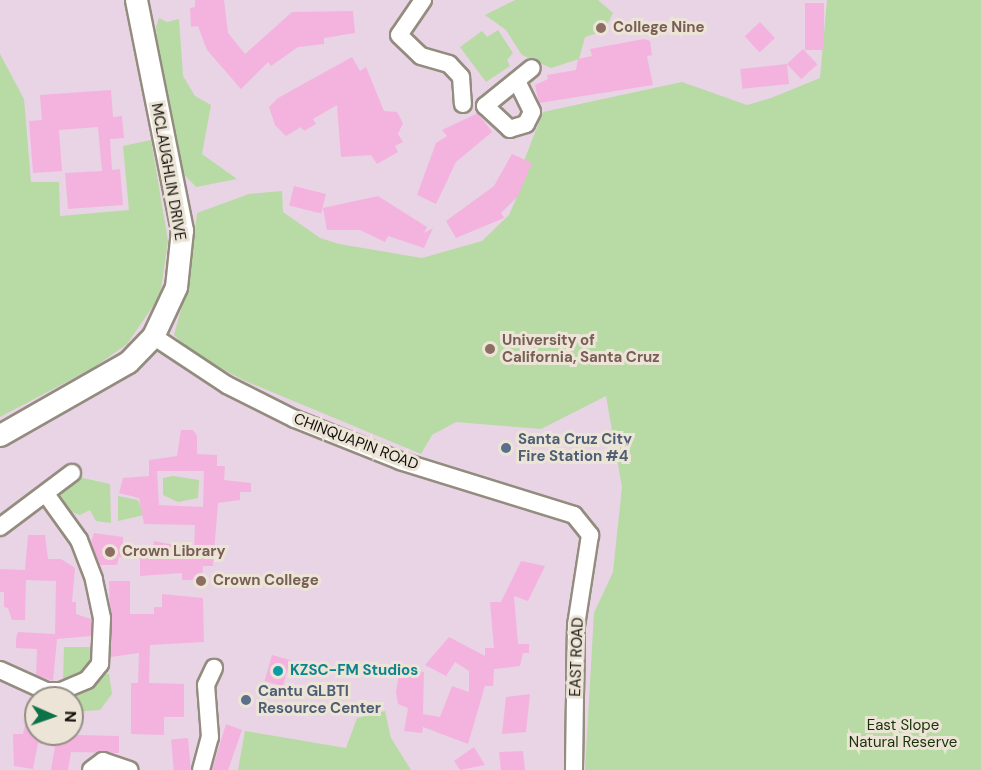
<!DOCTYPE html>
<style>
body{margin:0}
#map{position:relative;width:981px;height:770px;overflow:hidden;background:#ece4d6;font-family:"DM Sans",sans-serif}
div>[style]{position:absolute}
.education>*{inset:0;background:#e8d4e4}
.green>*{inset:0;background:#b8daa4}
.building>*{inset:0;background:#f4b3de;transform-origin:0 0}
.roads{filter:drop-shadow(2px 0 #938c7f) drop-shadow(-2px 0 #938c7f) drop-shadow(0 2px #938c7f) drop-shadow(0 -2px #938c7f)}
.minor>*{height:16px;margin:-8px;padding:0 8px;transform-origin:8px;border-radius:8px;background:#fff}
.major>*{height:21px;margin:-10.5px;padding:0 10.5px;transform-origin:10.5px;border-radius:10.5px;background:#fff}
.dots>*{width:16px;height:16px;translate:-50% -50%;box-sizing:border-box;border:3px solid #ece4d6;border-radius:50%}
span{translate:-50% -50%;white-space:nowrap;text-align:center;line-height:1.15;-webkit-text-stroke:6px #ece4d6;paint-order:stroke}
.education-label{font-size:15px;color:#785e54;font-weight:700}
.left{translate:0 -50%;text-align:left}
.street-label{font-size:15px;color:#110e09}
.service-label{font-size:15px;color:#4e5e75;font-weight:700}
.culture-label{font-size:15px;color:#0d838f;font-weight:700}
.park-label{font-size:15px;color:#183105}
.north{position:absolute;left:24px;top:686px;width:60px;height:60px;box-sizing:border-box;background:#ece4d6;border:2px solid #948e84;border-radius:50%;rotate:92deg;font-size:16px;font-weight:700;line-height:24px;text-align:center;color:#110e09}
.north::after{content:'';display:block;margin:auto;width:21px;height:27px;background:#0e7249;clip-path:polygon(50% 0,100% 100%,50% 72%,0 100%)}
</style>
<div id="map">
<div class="education">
<div style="clip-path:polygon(evenodd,0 0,981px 0,981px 770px,0 770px,0 0,36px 698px,72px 698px,72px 734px,36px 734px,36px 698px)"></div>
</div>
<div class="green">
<div style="clip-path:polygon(515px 0,598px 0,613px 13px,604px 31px,585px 37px,579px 59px,551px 68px,522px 55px,506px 30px,485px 15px)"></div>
<div style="clip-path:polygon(827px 0,981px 0,981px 770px,585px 770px,594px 613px,613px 572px,622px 487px,606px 396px,541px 429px,456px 422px,432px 435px,421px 454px,243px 380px,196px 355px,174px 335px,190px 276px,197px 213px,249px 194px,282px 191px,283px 212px,320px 238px,339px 244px,422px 258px,482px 241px,509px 215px,526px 176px,524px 161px,543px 112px,682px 82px,747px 105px,771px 98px,820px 78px)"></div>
<div style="clip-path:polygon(159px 18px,167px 22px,179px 19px,183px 76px,195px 96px,211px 105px,202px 154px,237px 179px,196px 187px,182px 172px,159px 64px,156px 27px)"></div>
<div style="clip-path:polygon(498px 30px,513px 53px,507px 60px,510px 66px,486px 82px,460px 47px,482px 31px,487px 37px)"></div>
<div style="clip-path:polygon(0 54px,24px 99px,31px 182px,59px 182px,60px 216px,129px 210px,123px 146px,151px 140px,168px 241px,160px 296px,127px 344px,93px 368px,0 417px)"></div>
<div style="clip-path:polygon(74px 476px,110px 484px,111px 523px,96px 521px,90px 510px,80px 515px,64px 509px,59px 487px)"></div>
<div style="clip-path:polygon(173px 476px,199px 480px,198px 498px,178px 502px,163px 495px,163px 478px)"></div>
<div style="clip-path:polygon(118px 496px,138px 500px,144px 515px,118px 521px)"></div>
<div style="clip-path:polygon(64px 647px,95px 647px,94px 663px,70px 684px,63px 681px)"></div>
<div style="clip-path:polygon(99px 674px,109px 674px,112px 694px,100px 710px,72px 712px,72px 698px,64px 698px)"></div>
<div style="clip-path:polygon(385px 711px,391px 738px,411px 770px,238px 770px,245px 731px,346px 748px,357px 718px)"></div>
</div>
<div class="building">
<div style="clip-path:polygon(195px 0,224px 0,228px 33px,245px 54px,292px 12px,353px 11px,355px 33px,324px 38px,324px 44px,298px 47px,271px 66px,268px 62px,241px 89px,207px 50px,198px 26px,191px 27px,190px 8px,195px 7px)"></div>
<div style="left:805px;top:3px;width:19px;height:47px"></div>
<div style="left:760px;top:22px;width:22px;height:21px;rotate:47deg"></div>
<div style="clip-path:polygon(644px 39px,650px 41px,652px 55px,647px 56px,653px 85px,539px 103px,535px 85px,548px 79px,547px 75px,576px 70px,578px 59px,592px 56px,590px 49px)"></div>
<div style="left:803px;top:49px;width:21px;height:22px;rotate:47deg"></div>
<div style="clip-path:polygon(352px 57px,360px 71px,366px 67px,384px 111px,397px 112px,403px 123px,398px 134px,403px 142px,395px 146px,398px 152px,377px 164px,371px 155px,341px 157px,337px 105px,313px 119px,316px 124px,304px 131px,301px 127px,286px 136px,275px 125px,269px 107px,278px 98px)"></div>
<div style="left:787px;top:64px;width:20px;height:47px;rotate:84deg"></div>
<div style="clip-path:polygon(111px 90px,113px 117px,122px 116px,124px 138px,110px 139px,112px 170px,120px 169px,123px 205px,68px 209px,65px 173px,102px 171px,98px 127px,59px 130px,62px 171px,33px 173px,29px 121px,42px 120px,40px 95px)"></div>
<div style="clip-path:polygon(478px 113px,492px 132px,456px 162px,436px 204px,417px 195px,436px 143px,447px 136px,442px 130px)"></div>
<div style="clip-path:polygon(512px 154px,532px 163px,518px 196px,501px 213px,504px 218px,456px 238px,446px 221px,494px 186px)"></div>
<div style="left:294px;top:186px;width:33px;height:20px;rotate:14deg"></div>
<div style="clip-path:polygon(378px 196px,427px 227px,424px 233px,433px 228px,424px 248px,388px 236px,385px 242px,360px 230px,327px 230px,323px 208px)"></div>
<div style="clip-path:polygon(evenodd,181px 430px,193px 430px,197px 436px,197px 454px,217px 455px,217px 466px,225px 466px,224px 480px,251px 483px,251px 492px,240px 492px,240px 500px,218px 503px,213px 566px,203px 566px,202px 580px,182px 580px,182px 573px,140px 576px,140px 559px,119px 557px,117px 565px,100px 565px,91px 542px,94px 533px,123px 537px,123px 550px,153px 551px,154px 541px,194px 549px,195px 525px,144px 524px,139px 498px,119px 493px,123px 478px,149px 476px,149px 460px,177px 456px,181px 430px,157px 471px,204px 471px,203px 507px,159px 505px,157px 471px)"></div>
<div style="clip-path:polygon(28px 535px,45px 535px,48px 559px,61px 559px,75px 568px,72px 602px,76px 602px,76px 614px,91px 619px,91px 636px,57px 639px,53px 681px,36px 675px,37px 649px,16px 648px,16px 638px,18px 632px,55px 634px,56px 581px,26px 580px,25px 620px,12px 620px,8px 608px,4px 607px,4px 592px,0 592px,0 569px,25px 570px)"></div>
<div style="clip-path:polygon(521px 561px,545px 566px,528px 601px,514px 596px,518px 644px,529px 644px,529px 653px,523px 653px,520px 666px,494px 669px,493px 686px,485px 686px,468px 744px,423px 727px,422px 733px,404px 731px,408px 708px,398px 704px,396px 692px,400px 668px,424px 672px,423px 714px,440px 717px,452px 686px,469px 692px,469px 671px,455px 662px,446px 676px,425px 665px,449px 637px,485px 656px,485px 648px,494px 648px,490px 602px,501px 602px)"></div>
<div style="clip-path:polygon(109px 581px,130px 581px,130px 614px,154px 614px,154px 607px,162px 607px,162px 594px,203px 598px,204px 642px,150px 645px,149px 683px,184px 684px,184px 717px,164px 717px,164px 735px,131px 734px,131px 683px,138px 683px,139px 653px,111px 657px)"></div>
<div style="left:272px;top:655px;width:19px;height:27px;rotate:16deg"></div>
<div style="clip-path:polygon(530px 694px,526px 732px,502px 734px,506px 697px)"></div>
<div style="clip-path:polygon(27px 717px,36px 718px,36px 734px,119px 736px,119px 753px,71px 752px,68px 770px,51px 770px,55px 747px,38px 743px,33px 769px,14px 766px,13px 734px,23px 734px)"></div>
<div style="clip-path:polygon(226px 724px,242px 730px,228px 770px,212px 770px)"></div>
<div style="left:188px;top:738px;width:32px;height:17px;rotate:85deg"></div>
<div style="clip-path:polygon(474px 747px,485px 765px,460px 770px,454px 761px)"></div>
<div style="clip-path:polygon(523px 751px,525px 770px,501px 770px,499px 752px)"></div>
</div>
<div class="roads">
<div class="minor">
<div style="left:423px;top:0;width:42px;rotate:124.4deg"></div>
<div style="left:399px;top:35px;width:30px;rotate:44deg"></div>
<div style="left:421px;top:56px;width:29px;rotate:16deg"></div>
<div style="left:449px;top:64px;width:18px;rotate:47deg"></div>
<div style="left:461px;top:77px;width:27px;rotate:86deg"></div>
<div style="left:517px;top:81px;width:34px;rotate:64deg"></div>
<div style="left:532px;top:112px;width:13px;rotate:117deg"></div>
<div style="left:526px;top:124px;width:17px;rotate:163deg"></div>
<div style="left:510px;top:129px;width:34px;rotate:-137deg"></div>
<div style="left:485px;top:106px;width:60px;rotate:-39deg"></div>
<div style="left:153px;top:336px;width:89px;rotate:33.5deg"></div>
<div style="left:227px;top:385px;width:76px;rotate:26.6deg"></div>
<div style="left:295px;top:419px;width:113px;rotate:21.8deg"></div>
<div style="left:400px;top:461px;width:182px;rotate:17.2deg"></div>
<div style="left:574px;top:515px;width:26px;rotate:51deg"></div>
<div style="left:590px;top:535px;width:91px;rotate:98.8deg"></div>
<div style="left:576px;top:625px;width:145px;rotate:90.8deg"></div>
<div style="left:0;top:527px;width:90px;rotate:-36.9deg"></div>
<div style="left:0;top:670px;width:51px;rotate:24.5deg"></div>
<div style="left:46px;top:691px;width:15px"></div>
<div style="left:61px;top:691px;width:28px;rotate:-23deg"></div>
<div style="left:87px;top:680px;width:21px;rotate:-51deg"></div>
<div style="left:100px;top:664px;width:46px;rotate:-87.5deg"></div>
<div style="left:102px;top:618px;width:40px;rotate:-102deg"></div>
<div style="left:94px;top:579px;width:42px;rotate:-111deg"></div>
<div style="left:79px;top:540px;width:57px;rotate:-125.7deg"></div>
<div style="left:91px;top:770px;width:15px;rotate:-37deg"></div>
<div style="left:103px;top:761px;width:28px;rotate:19deg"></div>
<div style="left:201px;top:770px;width:34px;rotate:-75deg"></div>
<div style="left:210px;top:737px;width:52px;rotate:-94.4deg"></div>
<div style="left:206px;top:685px;width:19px;rotate:-65deg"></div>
</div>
<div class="major">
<div style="left:0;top:435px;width:147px;rotate:-29.7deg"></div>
<div style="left:128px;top:362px;width:36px;rotate:-46deg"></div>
<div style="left:153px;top:336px;width:54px;rotate:-64.9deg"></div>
<div style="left:176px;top:287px;width:57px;rotate:-84deg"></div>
<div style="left:182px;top:230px;width:235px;rotate:-101.3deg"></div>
</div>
</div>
<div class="dots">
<div style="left:601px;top:28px;background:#8d6e63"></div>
<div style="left:490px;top:349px;background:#8d6e63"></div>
<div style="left:506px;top:448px;background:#5c6f8a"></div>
<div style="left:110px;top:552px;background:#8d6e63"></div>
<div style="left:201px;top:581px;background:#8d6e63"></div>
<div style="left:278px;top:671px;background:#0f9aa8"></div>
<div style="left:246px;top:700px;background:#5c6f8a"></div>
</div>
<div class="education-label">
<span class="left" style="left:613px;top:28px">College Nine</span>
<span class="left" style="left:502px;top:349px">University of<br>California, Santa Cruz</span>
<span class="left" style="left:122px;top:552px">Crown Library</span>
<span class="left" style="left:213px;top:581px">Crown College</span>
</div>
<div class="street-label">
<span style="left:168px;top:172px;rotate:80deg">MCLAUGHLIN DRIVE</span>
<span style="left:356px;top:442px;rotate:21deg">CHINQUAPIN ROAD</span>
<span style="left:577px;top:657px;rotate:-88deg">EAST ROAD</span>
</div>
<div class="service-label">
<span class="left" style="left:518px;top:448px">Santa Cruz City<br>Fire Station #4</span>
<span class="left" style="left:258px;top:700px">Cantu GLBTI<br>Resource Center</span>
</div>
<div class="culture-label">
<span class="left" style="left:290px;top:671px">KZSC-FM Studios</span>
</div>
<div class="park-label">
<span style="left:903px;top:734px">East Slope<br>Natural Reserve</span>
</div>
<div class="north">N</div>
</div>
